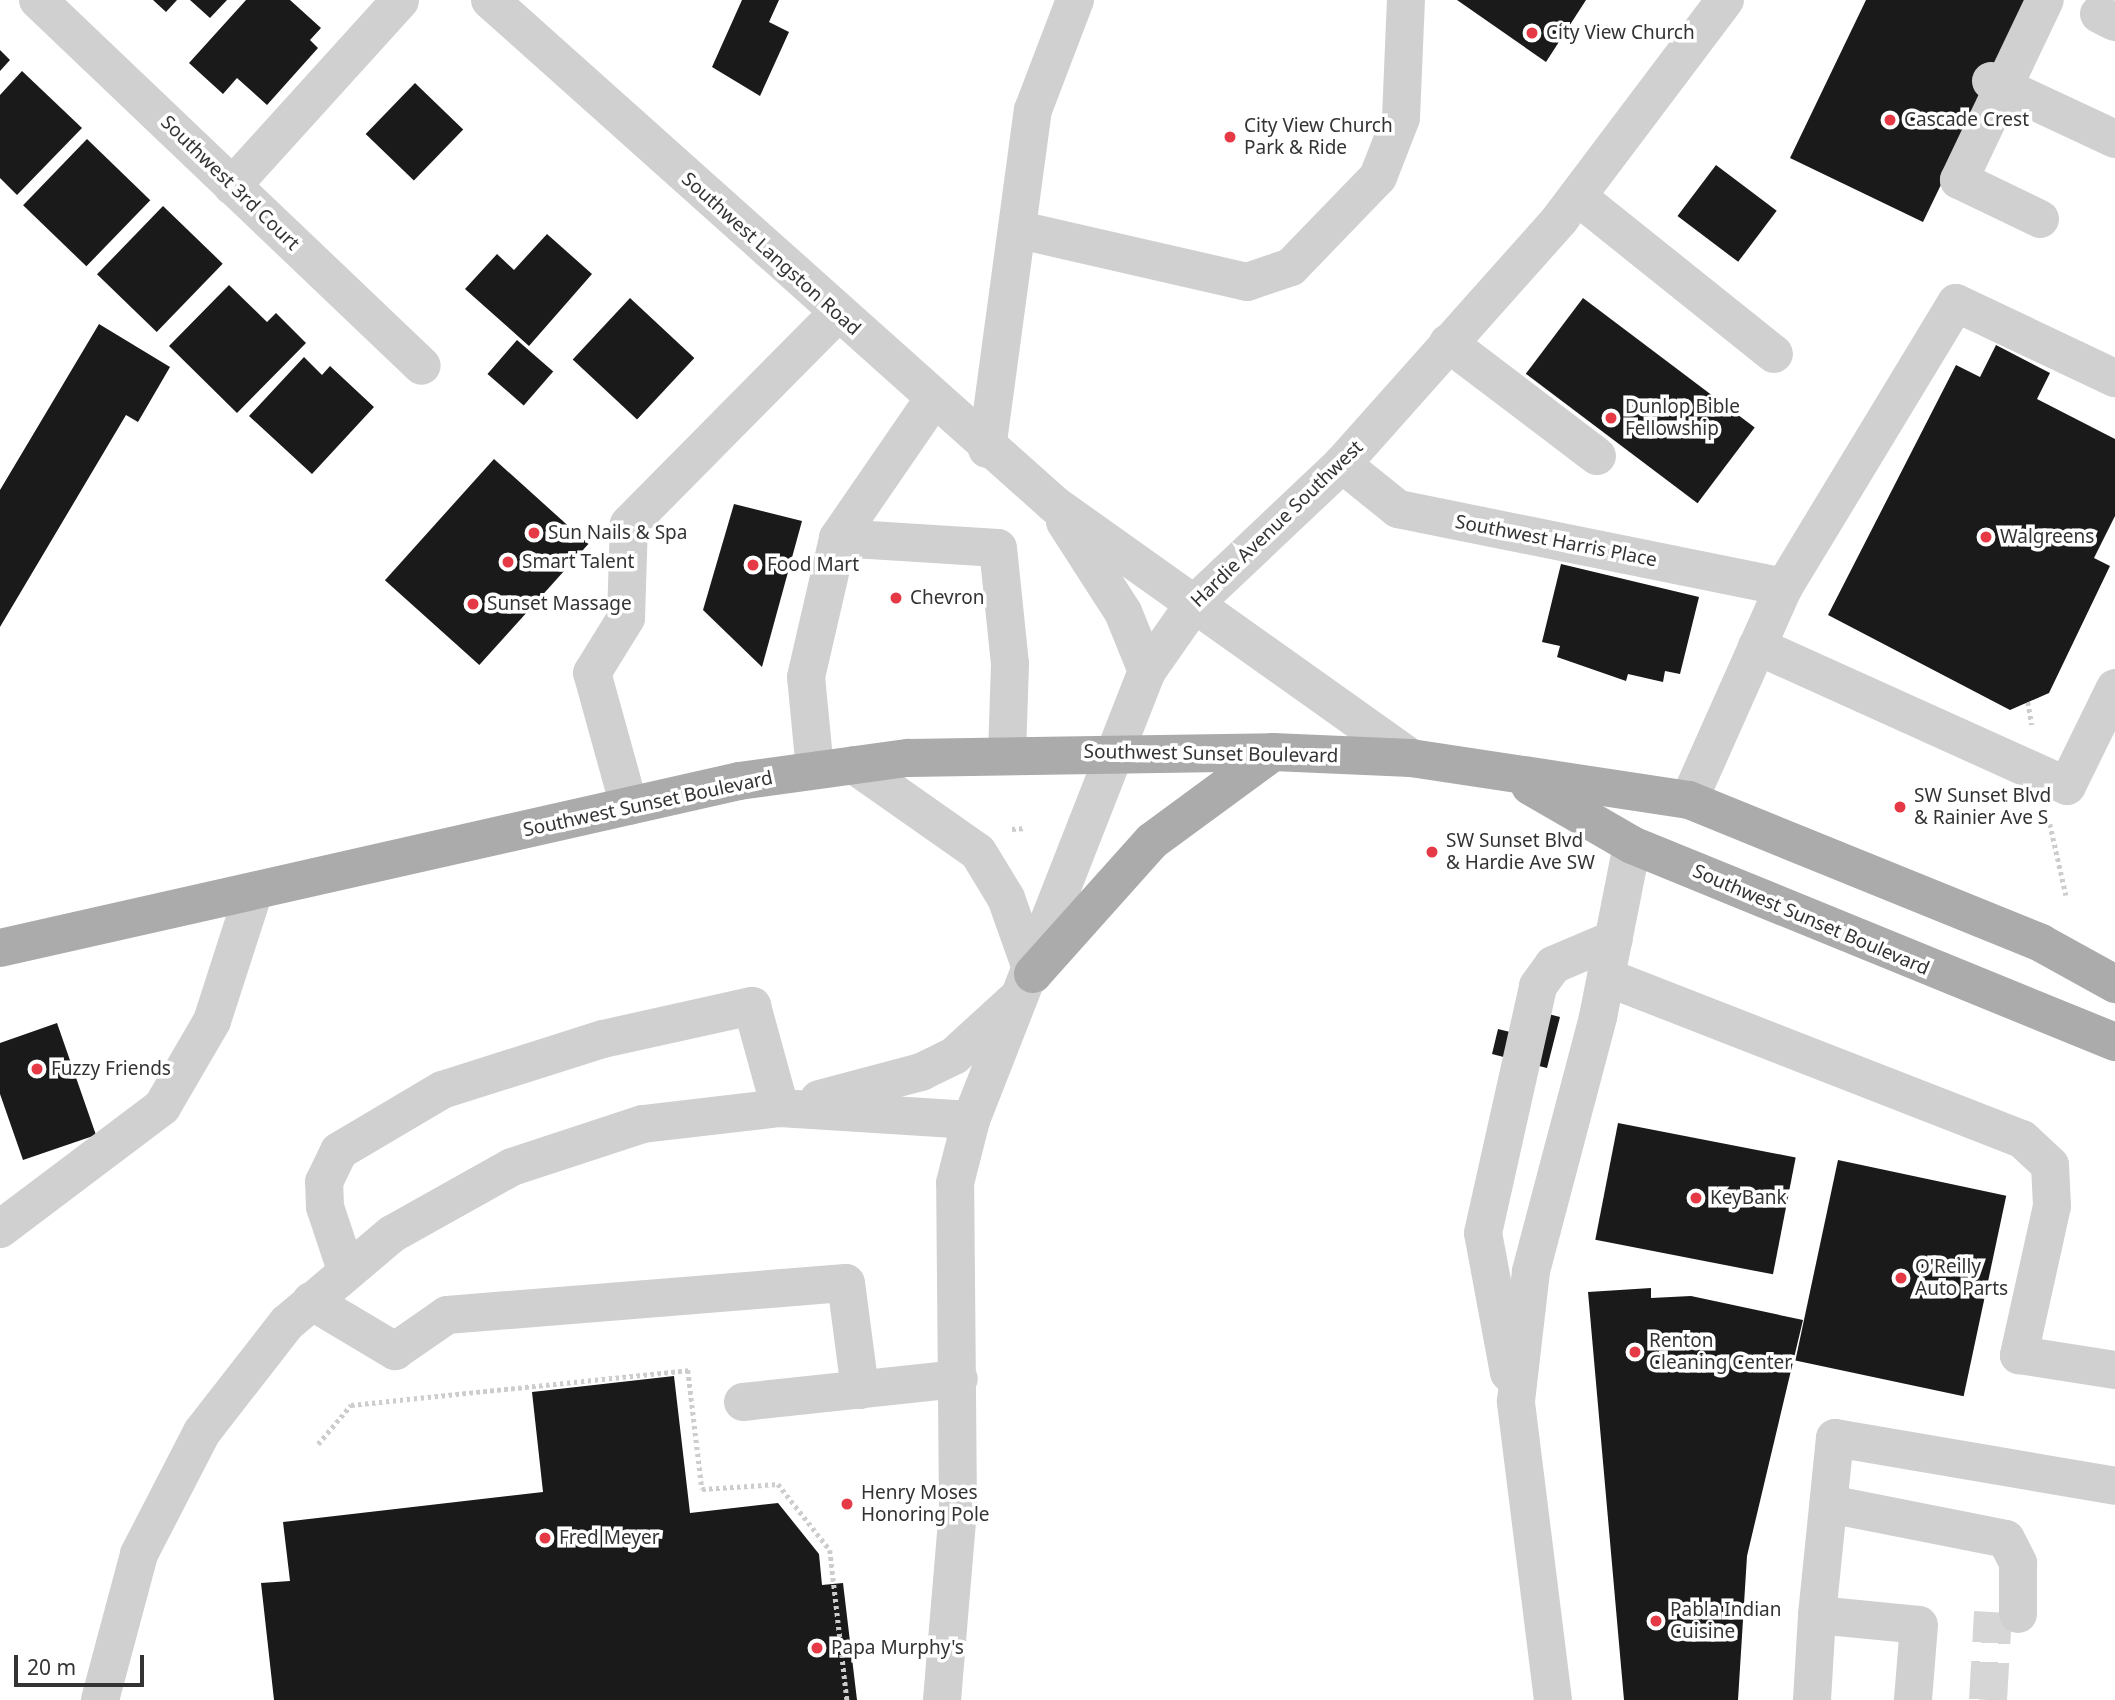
<!DOCTYPE html>
<style>
body{margin:0}
#map{position:relative;width:2115px;height:1700px;overflow:hidden;background:#fff;font-family:"Noto Sans",sans-serif}
div>[style]{position:absolute}
.building>*{inset:0;background:#1a1a1a;transform-origin:0 0}
.minor-tunnel>*{height:38px;margin-top:-19px;transform-origin:0;background:repeating-linear-gradient(90deg,#d6d6d6 0 38px,transparent 0 57px)}
.path>*{height:4.5px;margin-top:-2.25px;transform-origin:0;background:repeating-linear-gradient(90deg,#cdcdcd 0 3.5px,transparent 0 7px)}
.minor>*{height:38px;margin:-19px;padding:0 19px;transform-origin:19px;border-radius:19px;background:#d0d0d0}
.major>*{height:38px;margin:-19px;padding:0 19px;transform-origin:19px;border-radius:19px;background:#ababab}
.dots>*{width:19px;height:19px;translate:-50% -50%;box-sizing:border-box;border:4px solid #fff;border-radius:50%}
span{translate:-50% -50%;white-space:nowrap;text-align:center;line-height:1.15;-webkit-text-stroke:7px #fff;paint-order:stroke}
.poi-label{font-size:19px;color:#333}
.left{translate:0 -50%;text-align:left}
.street-label{font-size:19px;color:#333}
.scale{position:absolute;left:14px;top:1655px;width:130px;height:32px;box-sizing:border-box;border:4px solid #333;border-top:0;padding-left:9px;font-size:21px;line-height:24px;white-space:nowrap;color:#333;-webkit-text-stroke:5px #fff;paint-order:stroke}
</style>
<div id="map">
<div class="building">
<div style="clip-path:polygon(153px 0,177px 0,166px 12px)"></div>
<div style="clip-path:polygon(190px 0,227px 0,210px 18px)"></div>
<div style="clip-path:polygon(246px 0,290px 0,321px 28px,310px 40px,318px 48px,267px 105px,237px 78px,223px 94px,189px 63px)"></div>
<div style="clip-path:polygon(742px 0,779px 0,769px 22px,789px 32px,760px 96px,712px 67px)"></div>
<div style="clip-path:polygon(1457px 0,1586px 0,1546px 62px)"></div>
<div style="clip-path:polygon(1866px 0,2030px 0,1923px 222px,1790px 158px)"></div>
<div style="clip-path:polygon(0 50px,10px 60px,0 71px)"></div>
<div style="clip-path:polygon(22px 71px,82px 128px,17px 195px,0 178px,0 95px)"></div>
<div style="left:415px;top:83px;width:67px;height:71px;rotate:44deg"></div>
<div style="left:87px;top:139px;width:88px;height:92px;rotate:44deg"></div>
<div style="left:1716px;top:165px;width:76px;height:64px;rotate:37deg"></div>
<div style="left:163px;top:206px;width:83px;height:95px;rotate:44deg"></div>
<div style="clip-path:polygon(547px 234px,592px 274px,529px 346px,465px 289px,497px 254px,514px 270px)"></div>
<div style="clip-path:polygon(229px 285px,267px 322px,276px 313px,306px 343px,237px 413px,169px 346px)"></div>
<div style="left:630px;top:298px;width:88px;height:84px;rotate:43deg"></div>
<div style="left:1583px;top:298px;width:215px;height:95px;rotate:37deg"></div>
<div style="clip-path:polygon(99px 324px,170px 367px,138px 422px,126px 415px,0 627px,0 490px)"></div>
<div style="left:517px;top:340px;width:48px;height:45px;rotate:41deg"></div>
<div style="clip-path:polygon(1996px 345px,2050px 373px,2037px 399px,2115px 439px,2115px 516px,2094px 558px,2110px 566px,2049px 693px,2010px 710px,1828px 615px,1956px 365px,1980px 377px)"></div>
<div style="clip-path:polygon(304px 357px,322px 375px,330px 366px,374px 407px,312px 474px,249px 416px)"></div>
<div style="left:494px;top:459px;width:127px;height:163px;rotate:42deg"></div>
<div style="clip-path:polygon(734px 504px,802px 521px,762px 667px,703px 610px)"></div>
<div style="clip-path:polygon(1561px 564px,1699px 597px,1680px 674px,1665px 671px,1663px 682px,1628px 674px,1626px 681px,1557px 657px,1560px 646px,1542px 642px)"></div>
<div style="clip-path:polygon(1533px 1010px,1560px 1017px,1547px 1068px,1492px 1054px,1498px 1029px,1526px 1036px)"></div>
<div style="clip-path:polygon(57px 1023px,96px 1135px,23px 1160px,0 1094px,0 1043px)"></div>
<div style="left:1618px;top:1123px;width:181px;height:119px;rotate:11deg"></div>
<div style="left:1838px;top:1160px;width:172px;height:205px;rotate:12deg"></div>
<div style="clip-path:polygon(1651px 1288px,1651px 1298px,1691px 1296px,1803px 1320px,1747px 1556px,1738px 1700px,1624px 1700px,1588px 1292px)"></div>
<div style="clip-path:polygon(674px 1376px,690px 1513px,778px 1503px,819px 1554px,822px 1585px,843px 1583px,857px 1700px,274px 1700px,261px 1583px,290px 1581px,283px 1522px,543px 1492px,532px 1392px)"></div>
</div>
<div class="minor-tunnel">
<div style="left:1988px;top:1700px;width:88px;rotate:-86.7deg"></div>
</div>
<div class="path">
<div style="left:2028px;top:702px;width:23px;rotate:80deg"></div>
<div style="left:2050px;top:824px;width:73px;rotate:77.3deg"></div>
<div style="left:1012px;top:829px;width:13px;rotate:-4deg"></div>
<div style="left:318px;top:1444px;width:51px;rotate:-49.8deg"></div>
<div style="left:351px;top:1405px;width:339px;rotate:-5.9deg"></div>
<div style="left:688px;top:1370px;width:120px;rotate:83.3deg"></div>
<div style="left:702px;top:1489px;width:76px;rotate:-3.8deg"></div>
<div style="left:778px;top:1484px;width:84px;rotate:51.8deg"></div>
<div style="left:830px;top:1550px;width:151px;rotate:83.5deg"></div>
</div>
<div class="minor">
<div style="left:38px;top:0;width:530px;rotate:43.63deg"></div>
<div style="left:490px;top:0;width:758px;rotate:41.79deg"></div>
<div style="left:1055px;top:505px;width:437px;rotate:35.4deg"></div>
<div style="left:2099px;top:14px;width:18px;rotate:27deg"></div>
<div style="left:1991px;top:81px;width:137px;rotate:25.1deg"></div>
<div style="left:232px;top:186px;width:250px;rotate:-47.8deg"></div>
<div style="left:1578px;top:197px;width:251px;rotate:38.7deg"></div>
<div style="left:2040px;top:219px;width:90px;rotate:-154.3deg"></div>
<div style="left:1959px;top:180px;width:199px;rotate:-64.5deg"></div>
<div style="left:1020px;top:230px;width:233px;rotate:12.9deg"></div>
<div style="left:1247px;top:282px;width:46px;rotate:-18.8deg"></div>
<div style="left:1291px;top:267px;width:125px;rotate:-46deg"></div>
<div style="left:1378px;top:177px;width:63px;rotate:-68.7deg"></div>
<div style="left:1401px;top:118px;width:118px;rotate:-87.6deg"></div>
<div style="left:1448px;top:343px;width:187px;rotate:37.2deg"></div>
<div style="left:987px;top:449px;width:342px;rotate:-82.3deg"></div>
<div style="left:1033px;top:110px;width:118px;rotate:-69.1deg"></div>
<div style="left:1342px;top:464px;width:72px;rotate:38.8deg"></div>
<div style="left:1398px;top:509px;width:394px;rotate:11.4deg"></div>
<div style="left:1065px;top:522px;width:107px;rotate:57.2deg"></div>
<div style="left:1123px;top:612px;width:64px;rotate:67.9deg"></div>
<div style="left:838px;top:538px;width:160px;rotate:3.6deg"></div>
<div style="left:998px;top:548px;width:117px;rotate:84.1deg"></div>
<div style="left:1010px;top:664px;width:91px;rotate:91.9deg"></div>
<div style="left:1757px;top:646px;width:340px;rotate:24.3deg"></div>
<div style="left:2067px;top:786px;width:109px;rotate:-63.9deg"></div>
<div style="left:854px;top:765px;width:151px;rotate:35.1deg"></div>
<div style="left:978px;top:852px;width:54px;rotate:58.7deg"></div>
<div style="left:1006px;top:898px;width:81px;rotate:70.4deg"></div>
<div style="left:815px;top:770px;width:93px;rotate:-95.5deg"></div>
<div style="left:806px;top:677px;width:143px;rotate:-77deg"></div>
<div style="left:838px;top:538px;width:168px;rotate:-55.5deg"></div>
<div style="left:1689px;top:800px;width:233px;rotate:-66deg"></div>
<div style="left:1784px;top:587px;width:332px;rotate:-58.8deg"></div>
<div style="left:1956px;top:303px;width:176px;rotate:25.3deg"></div>
<div style="left:629px;top:806px;width:138px;rotate:-105.5deg"></div>
<div style="left:592px;top:673px;width:65px;rotate:-58.3deg"></div>
<div style="left:626px;top:618px;width:94px;rotate:-88.2deg"></div>
<div style="left:629px;top:524px;width:296px;rotate:-45.3deg"></div>
<div style="left:1606px;top:977px;width:446px;rotate:21.3deg"></div>
<div style="left:2022px;top:1139px;width:38px;rotate:43deg"></div>
<div style="left:2050px;top:1165px;width:41px;rotate:87.2deg"></div>
<div style="left:2052px;top:1206px;width:153px;rotate:102.5deg"></div>
<div style="left:2019px;top:1355px;width:97px;rotate:8.9deg"></div>
<div style="left:819px;top:1099px;width:106px;rotate:-14.8deg"></div>
<div style="left:921px;top:1072px;width:37px;rotate:-26deg"></div>
<div style="left:954px;top:1056px;width:80px;rotate:-42.5deg"></div>
<div style="left:0;top:1229px;width:203px;rotate:-37deg"></div>
<div style="left:162px;top:1107px;width:99px;rotate:-59.8deg"></div>
<div style="left:212px;top:1021px;width:133px;rotate:-72.1deg"></div>
<div style="left:346px;top:1270px;width:66px;rotate:-108.4deg"></div>
<div style="left:325px;top:1207px;width:25px;rotate:-92deg"></div>
<div style="left:324px;top:1182px;width:34px;rotate:-64deg"></div>
<div style="left:339px;top:1151px;width:120px;rotate:-30.6deg"></div>
<div style="left:442px;top:1090px;width:169px;rotate:-17.6deg"></div>
<div style="left:603px;top:1039px;width:153px;rotate:-12.5deg"></div>
<div style="left:752px;top:1006px;width:106px;rotate:74.6deg"></div>
<div style="left:311px;top:1301px;width:98px;rotate:30.8deg"></div>
<div style="left:395px;top:1351px;width:63px;rotate:-34.7deg"></div>
<div style="left:447px;top:1315px;width:400px;rotate:-4.6deg"></div>
<div style="left:846px;top:1283px;width:108px;rotate:82.5deg"></div>
<div style="left:1509px;top:1373px;width:142px;rotate:-100.5deg"></div>
<div style="left:1483px;top:1233px;width:253px;rotate:-77.4deg"></div>
<div style="left:1538px;top:986px;width:26px;rotate:-54deg"></div>
<div style="left:1553px;top:965px;width:66px;rotate:-23.1deg"></div>
<div style="left:743px;top:1402px;width:217px;rotate:-6.1deg"></div>
<div style="left:1829px;top:1504px;width:180px;rotate:11.2deg"></div>
<div style="left:2006px;top:1539px;width:27px;rotate:63deg"></div>
<div style="left:2018px;top:1563px;width:51px;rotate:90deg"></div>
<div style="left:1817px;top:1615px;width:178px;rotate:-84.2deg"></div>
<div style="left:1835px;top:1438px;width:284px;rotate:9.7deg"></div>
<div style="left:100px;top:1700px;width:151px;rotate:-75deg"></div>
<div style="left:139px;top:1554px;width:137px;rotate:-62.7deg"></div>
<div style="left:202px;top:1432px;width:138px;rotate:-52.1deg"></div>
<div style="left:287px;top:1323px;width:138px;rotate:-40.3deg"></div>
<div style="left:392px;top:1234px;width:137px;rotate:-29.2deg"></div>
<div style="left:512px;top:1167px;width:138px;rotate:-18.2deg"></div>
<div style="left:643px;top:1124px;width:138px;rotate:-6.7deg"></div>
<div style="left:780px;top:1108px;width:191px;rotate:3.6deg"></div>
<div style="left:942px;top:1700px;width:192px;rotate:-85.2deg"></div>
<div style="left:958px;top:1509px;width:326px;rotate:-90.5deg"></div>
<div style="left:955px;top:1183px;width:65px;rotate:-75.7deg"></div>
<div style="left:971px;top:1120px;width:482px;rotate:-68.6deg"></div>
<div style="left:1147px;top:671px;width:82px;rotate:-55deg"></div>
<div style="left:1194px;top:604px;width:204px;rotate:-43.4deg"></div>
<div style="left:1342px;top:464px;width:328px;rotate:-48.3deg"></div>
<div style="left:1560px;top:219px;width:274px;rotate:-53deg"></div>
<div style="left:1553px;top:1700px;width:301px;rotate:-97.1deg"></div>
<div style="left:1516px;top:1401px;width:131px;rotate:-83.4deg"></div>
<div style="left:1531px;top:1271px;width:263px;rotate:-75.2deg"></div>
<div style="left:1598px;top:1017px;width:175px;rotate:-78.8deg"></div>
<div style="left:1812px;top:1700px;width:85px;rotate:-86.6deg"></div>
<div style="left:1817px;top:1615px;width:102px;rotate:5.6deg"></div>
<div style="left:1919px;top:1625px;width:75px;rotate:94.6deg"></div>
</div>
<div class="major">
<div style="left:1530px;top:786px;width:118px;rotate:30deg"></div>
<div style="left:1632px;top:845px;width:522px;rotate:22.19deg"></div>
<div style="left:0;top:948px;width:758px;rotate:-12.73deg"></div>
<div style="left:739px;top:781px;width:171px;rotate:-7.8deg"></div>
<div style="left:908px;top:758px;width:365px;rotate:-0.9deg"></div>
<div style="left:1273px;top:752px;width:138px;rotate:2.5deg"></div>
<div style="left:1411px;top:758px;width:281px;rotate:8.6deg"></div>
<div style="left:1689px;top:800px;width:380px;rotate:22.1deg"></div>
<div style="left:2041px;top:943px;width:85px;rotate:29deg"></div>
<div style="left:1033px;top:974px;width:178px;rotate:-48.2deg"></div>
<div style="left:1152px;top:841px;width:150px;rotate:-36.3deg"></div>
</div>
<div class="dots">
<div style="left:1532px;top:33px;background:#e63946"></div>
<div style="left:1890px;top:120px;background:#e63946"></div>
<div style="left:1230px;top:137px;background:#e63946"></div>
<div style="left:1611px;top:418px;background:#e63946"></div>
<div style="left:534px;top:533px;background:#e63946"></div>
<div style="left:1986px;top:537px;background:#e63946"></div>
<div style="left:508px;top:562px;background:#e63946"></div>
<div style="left:753px;top:565px;background:#e63946"></div>
<div style="left:896px;top:598px;background:#e63946"></div>
<div style="left:473px;top:604px;background:#e63946"></div>
<div style="left:1900px;top:807px;background:#e63946"></div>
<div style="left:1432px;top:852px;background:#e63946"></div>
<div style="left:37px;top:1069px;background:#e63946"></div>
<div style="left:1696px;top:1198px;background:#e63946"></div>
<div style="left:1901px;top:1278px;background:#e63946"></div>
<div style="left:1635px;top:1352px;background:#e63946"></div>
<div style="left:847px;top:1504px;background:#e63946"></div>
<div style="left:545px;top:1538px;background:#e63946"></div>
<div style="left:1656px;top:1621px;background:#e63946"></div>
<div style="left:817px;top:1648px;background:#e63946"></div>
</div>
<div class="poi-label">
<span class="left" style="left:1546px;top:33px">City View Church</span>
<span class="left" style="left:1904px;top:120px">Cascade Crest</span>
<span class="left" style="left:1244px;top:137px">City View Church<br>Park &amp; Ride</span>
<span class="left" style="left:1625px;top:418px">Dunlop Bible<br>Fellowship</span>
<span class="left" style="left:548px;top:533px">Sun Nails &amp; Spa</span>
<span class="left" style="left:2000px;top:537px">Walgreens</span>
<span class="left" style="left:522px;top:562px">Smart Talent</span>
<span class="left" style="left:767px;top:565px">Food Mart</span>
<span class="left" style="left:910px;top:598px">Chevron</span>
<span class="left" style="left:487px;top:604px">Sunset Massage</span>
<span class="left" style="left:1914px;top:807px">SW Sunset Blvd<br>&amp; Rainier Ave S</span>
<span class="left" style="left:1446px;top:852px">SW Sunset Blvd<br>&amp; Hardie Ave SW</span>
<span class="left" style="left:51px;top:1069px">Fuzzy Friends</span>
<span class="left" style="left:1710px;top:1198px">KeyBank</span>
<span class="left" style="left:1915px;top:1278px">O'Reilly<br>Auto Parts</span>
<span class="left" style="left:1649px;top:1352px">Renton<br>Cleaning Center</span>
<span class="left" style="left:861px;top:1504px">Henry Moses<br>Honoring Pole</span>
<span class="left" style="left:559px;top:1538px">Fred Meyer</span>
<span class="left" style="left:1670px;top:1621px">Pabla Indian<br>Cuisine</span>
<span class="left" style="left:831px;top:1648px">Papa Murphy's</span>
</div>
<div class="street-label">
<span style="left:230px;top:183px;rotate:44deg">Southwest 3rd Court</span>
<span style="left:771px;top:254px;rotate:42deg">Southwest Langston Road</span>
<span style="left:1277px;top:524px;rotate:-44deg">Hardie Avenue Southwest</span>
<span style="left:1556px;top:541px;rotate:11deg">Southwest Harris Place</span>
<span style="left:1211px;top:754px;rotate:1deg">Southwest Sunset Boulevard</span>
<span style="left:648px;top:804px;rotate:-12deg">Southwest Sunset Boulevard</span>
<span style="left:1811px;top:920px;rotate:23deg">Southwest Sunset Boulevard</span>
</div>
<div class="scale">20 m</div>
</div>
